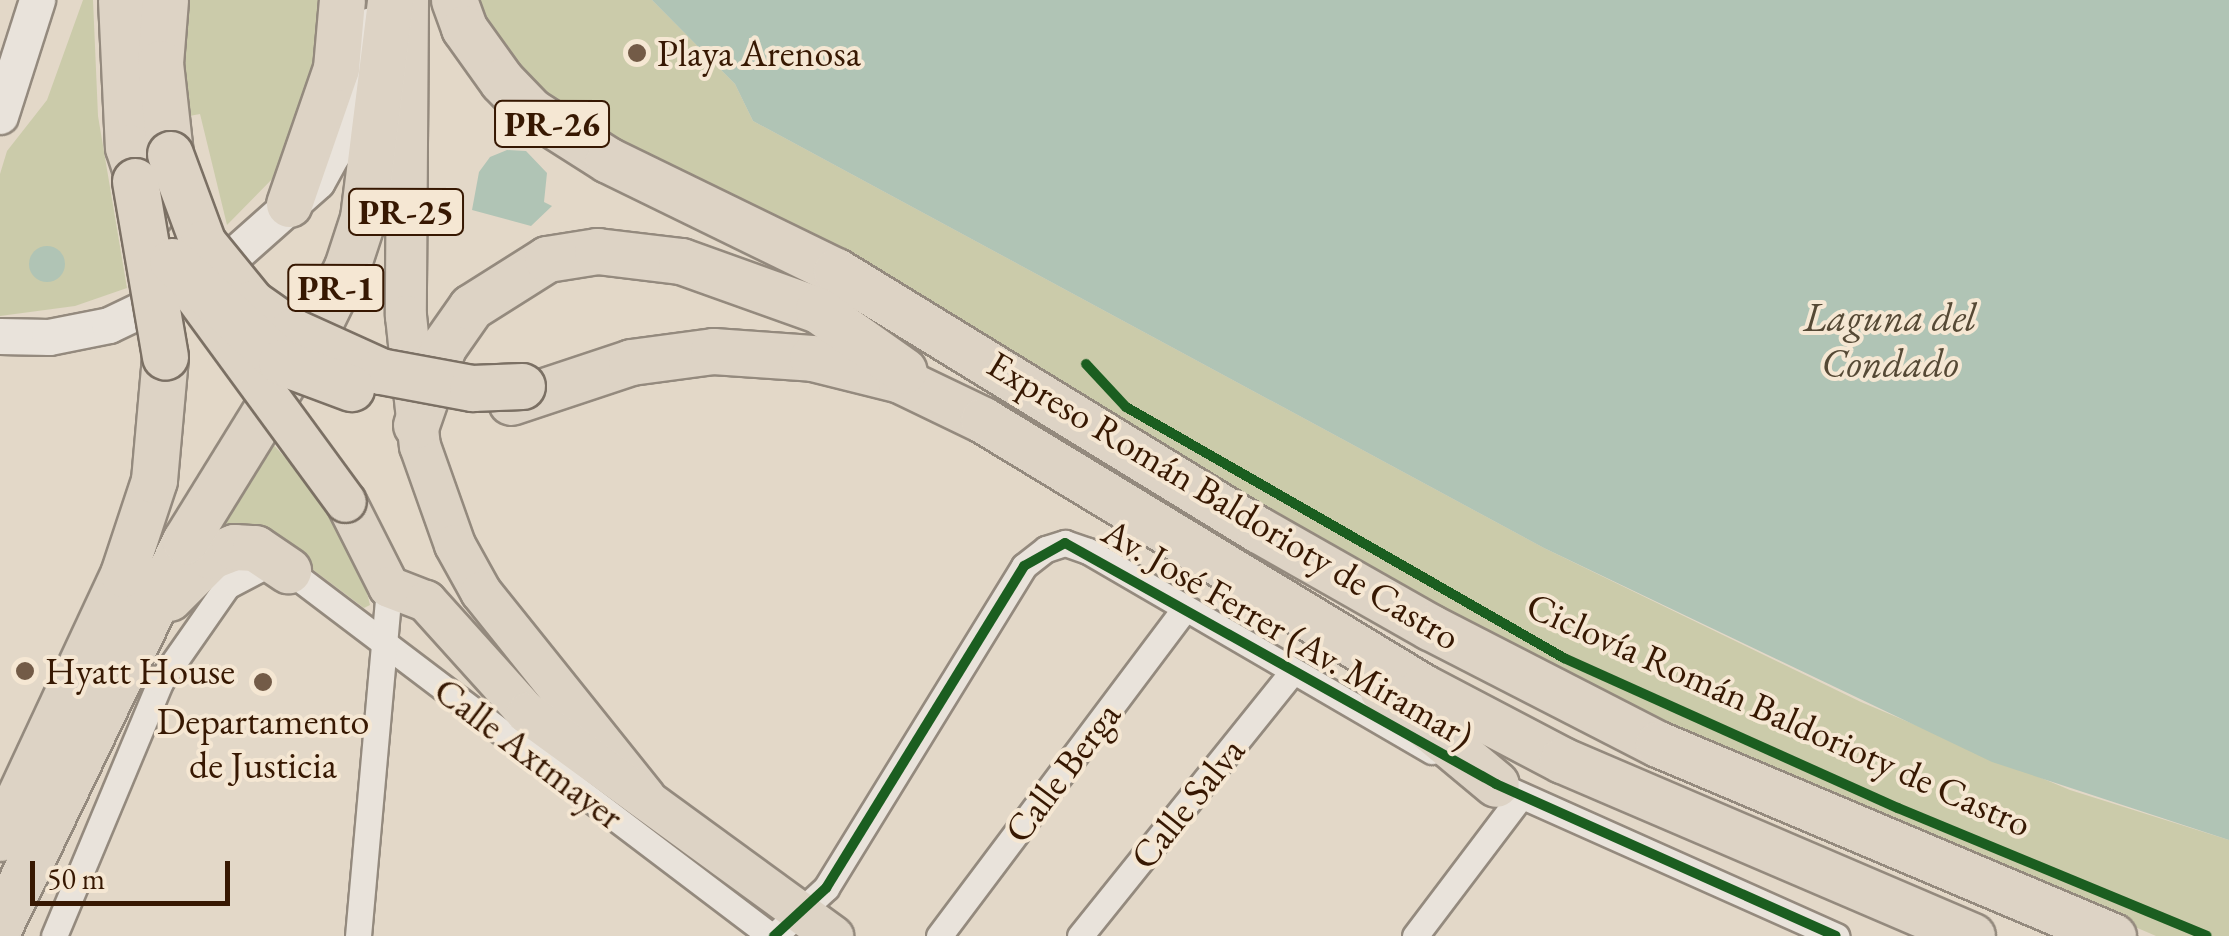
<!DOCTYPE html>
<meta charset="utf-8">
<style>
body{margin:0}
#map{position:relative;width:2229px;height:936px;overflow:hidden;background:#e3d8c8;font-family:"EB Garamond",serif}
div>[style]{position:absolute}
.green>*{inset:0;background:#cbcbaa}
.water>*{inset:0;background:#b0c4b5}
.round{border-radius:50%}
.roads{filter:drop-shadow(2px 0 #948a7e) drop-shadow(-2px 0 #948a7e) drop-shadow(0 2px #948a7e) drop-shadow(0 -2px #948a7e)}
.minor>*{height:25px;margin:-12.5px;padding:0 12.5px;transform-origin:12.5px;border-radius:12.5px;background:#e9e3db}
.secondary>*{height:35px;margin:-17.5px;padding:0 17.5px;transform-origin:17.5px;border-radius:17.5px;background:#e9e3db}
.primary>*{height:40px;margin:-20px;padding:0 20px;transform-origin:20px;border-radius:20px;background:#ddd3c5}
.motorway>*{height:45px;margin:-22.5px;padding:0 22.5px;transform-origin:22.5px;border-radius:22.5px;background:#ddd3c5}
.bridges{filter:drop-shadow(2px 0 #7b7064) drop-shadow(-2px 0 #7b7064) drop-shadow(0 2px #7b7064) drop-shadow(0 -2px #7b7064)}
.primary-bridge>*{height:40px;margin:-20px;padding:0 20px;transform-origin:20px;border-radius:20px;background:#ddd3c5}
.motorway-bridge>*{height:45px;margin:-22.5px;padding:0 22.5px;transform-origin:22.5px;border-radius:22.5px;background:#ddd3c5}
.cycleway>*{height:10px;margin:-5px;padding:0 5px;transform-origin:5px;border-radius:5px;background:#1b5e20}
.dots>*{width:28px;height:28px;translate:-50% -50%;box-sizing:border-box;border:5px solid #f5e7d3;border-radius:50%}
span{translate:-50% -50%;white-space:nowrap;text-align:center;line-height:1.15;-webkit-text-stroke:8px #f5e7d3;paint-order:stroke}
.shield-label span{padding:2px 8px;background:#f5e7d3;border:2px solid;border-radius:8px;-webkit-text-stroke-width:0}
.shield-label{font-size:35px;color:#371802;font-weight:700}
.poi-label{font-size:38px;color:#371802}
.left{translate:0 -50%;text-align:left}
.street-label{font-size:38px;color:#371802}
.water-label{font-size:40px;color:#554935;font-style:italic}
.scale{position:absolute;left:30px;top:861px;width:200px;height:45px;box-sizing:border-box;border:5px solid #371802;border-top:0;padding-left:12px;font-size:30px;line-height:35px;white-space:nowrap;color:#371802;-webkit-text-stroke:8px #f5e7d3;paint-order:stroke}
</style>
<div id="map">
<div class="green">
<div style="clip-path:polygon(83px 0,93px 0,98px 116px,127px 288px,75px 306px,0 316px,0 174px,7px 151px,47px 100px)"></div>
<div style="clip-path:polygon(184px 0,326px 0,321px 65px,280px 171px,227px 225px,200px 114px,184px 117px)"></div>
<div style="clip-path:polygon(473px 0,652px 0,735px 84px,753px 121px,1544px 548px,1861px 702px,2070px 790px,2229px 840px,2229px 936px,2156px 936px,1590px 692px,647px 161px,555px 104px,511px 63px)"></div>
<div style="clip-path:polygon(264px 434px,352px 533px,370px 605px,364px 608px,272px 539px,221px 525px)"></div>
</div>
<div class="water">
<div style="clip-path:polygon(652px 0,2229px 0,2229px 840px,1992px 762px,1544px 548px,753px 121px,735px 84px)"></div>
<div style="clip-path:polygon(507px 150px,526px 151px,547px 173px,544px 202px,552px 206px,531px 226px,472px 210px,479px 172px,490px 157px)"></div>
<div class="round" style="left:29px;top:246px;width:36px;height:36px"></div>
</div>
<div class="roads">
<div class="minor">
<div style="left:1485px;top:779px;width:385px;rotate:24.1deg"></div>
<div style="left:54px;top:936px;width:275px;rotate:-67.3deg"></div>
<div style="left:160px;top:682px;width:117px;rotate:-55.1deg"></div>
<div style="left:227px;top:586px;width:43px;rotate:-27.8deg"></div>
<div style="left:265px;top:566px;width:23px;rotate:10deg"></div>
<div style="left:288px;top:570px;width:606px;rotate:37.15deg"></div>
<div style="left:358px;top:936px;width:350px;rotate:-84.9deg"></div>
<div style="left:774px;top:936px;width:71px;rotate:-42.7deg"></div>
<div style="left:826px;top:888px;width:378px;rotate:-58.4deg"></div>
<div style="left:1024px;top:566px;width:28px;rotate:-38deg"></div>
<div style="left:1046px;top:549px;width:20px;rotate:-18deg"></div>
<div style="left:1065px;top:543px;width:24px;rotate:19deg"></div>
<div style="left:1088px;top:551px;width:398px;rotate:30.2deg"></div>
<div style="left:939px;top:936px;width:410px;rotate:-53.1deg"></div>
<div style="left:1080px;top:936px;width:340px;rotate:-51.2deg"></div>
<div style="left:1415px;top:936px;width:176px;rotate:-52.9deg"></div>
</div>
<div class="secondary">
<div style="left:0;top:116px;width:122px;rotate:-72.3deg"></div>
<div style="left:0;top:336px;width:49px;rotate:1.2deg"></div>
<div style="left:49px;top:337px;width:61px;rotate:-11.3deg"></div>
<div style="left:109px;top:325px;width:111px;rotate:-25.6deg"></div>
<div style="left:209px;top:277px;width:144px;rotate:-41.6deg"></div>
<div style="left:317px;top:181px;width:31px;rotate:-61deg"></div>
<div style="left:332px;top:154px;width:134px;rotate:-73.6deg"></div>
</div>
<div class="primary">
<div style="left:408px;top:0;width:316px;rotate:90.4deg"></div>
<div style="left:406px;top:316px;width:131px;rotate:83.9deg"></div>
<div style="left:420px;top:446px;width:105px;rotate:70.5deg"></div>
<div style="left:455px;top:545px;width:54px;rotate:61deg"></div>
<div style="left:481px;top:592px;width:263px;rotate:51.3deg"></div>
<div style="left:346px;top:502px;width:95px;rotate:63.2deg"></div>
<div style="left:389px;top:587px;width:40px;rotate:21deg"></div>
<div style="left:426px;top:601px;width:151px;rotate:48deg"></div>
<div style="left:527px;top:713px;width:379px;rotate:36.1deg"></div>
</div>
<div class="motorway">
<div style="left:121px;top:0;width:147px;rotate:87.3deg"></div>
<div style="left:128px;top:147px;width:71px;rotate:71.8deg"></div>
<div style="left:165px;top:0;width:63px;rotate:94.5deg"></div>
<div style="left:160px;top:63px;width:92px;rotate:83.7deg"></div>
<div style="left:454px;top:0;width:30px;rotate:70deg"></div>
<div style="left:464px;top:28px;width:65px;rotate:54.4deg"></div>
<div style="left:502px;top:81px;width:42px;rotate:46deg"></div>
<div style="left:531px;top:111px;width:91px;rotate:32.5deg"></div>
<div style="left:608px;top:160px;width:254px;rotate:26deg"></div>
<div style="left:836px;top:271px;width:496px;rotate:31.5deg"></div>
<div style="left:1259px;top:530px;width:197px;rotate:29.6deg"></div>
<div style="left:1430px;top:627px;width:256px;rotate:27.2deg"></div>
<div style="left:1658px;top:744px;width:494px;rotate:22.9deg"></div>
<div style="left:289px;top:204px;width:144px;rotate:-70.9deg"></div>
<div style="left:336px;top:68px;width:68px;rotate:-85deg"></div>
<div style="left:511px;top:402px;width:126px;rotate:-18.4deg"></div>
<div style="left:631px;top:362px;width:83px;rotate:-7.6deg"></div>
<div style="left:713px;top:351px;width:99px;rotate:4deg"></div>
<div style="left:812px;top:358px;width:91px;rotate:14deg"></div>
<div style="left:900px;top:380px;width:92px;rotate:25.7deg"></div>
<div style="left:983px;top:420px;width:515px;rotate:31.25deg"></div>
<div style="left:1423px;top:687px;width:157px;rotate:27.7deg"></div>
<div style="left:1562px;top:760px;width:446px;rotate:23.2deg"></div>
<div style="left:416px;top:425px;width:83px;rotate:-70.9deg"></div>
<div style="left:443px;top:347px;width:49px;rotate:-55deg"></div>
<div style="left:471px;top:307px;width:90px;rotate:-32.3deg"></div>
<div style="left:547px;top:259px;width:51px;rotate:-9.1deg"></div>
<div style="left:597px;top:251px;width:85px;rotate:6.8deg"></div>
<div style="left:681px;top:261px;width:145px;rotate:19.7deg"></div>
<div style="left:818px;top:310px;width:105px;rotate:35.3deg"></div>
<div style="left:169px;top:598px;width:59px;rotate:-45deg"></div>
<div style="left:211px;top:556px;width:25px;rotate:-21deg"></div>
<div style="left:234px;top:547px;width:21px;rotate:3deg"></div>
<div style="left:255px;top:548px;width:40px;rotate:34deg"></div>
<div style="left:1382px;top:689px;width:148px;rotate:39.8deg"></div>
<div style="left:0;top:838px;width:291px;rotate:-65deg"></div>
<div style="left:123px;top:574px;width:99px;rotate:-71.7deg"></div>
<div style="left:154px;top:480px;width:124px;rotate:-84.9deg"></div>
<div style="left:0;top:925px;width:426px;rotate:-64.3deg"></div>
<div style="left:185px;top:541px;width:253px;rotate:-58.3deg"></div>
<div style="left:318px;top:326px;width:66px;rotate:-63.8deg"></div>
<div style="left:347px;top:267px;width:52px;rotate:-71.9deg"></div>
<div style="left:363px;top:218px;width:220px;rotate:-82.9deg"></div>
</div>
</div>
<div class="bridges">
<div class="primary-bridge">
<div style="left:195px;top:296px;width:255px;rotate:53.8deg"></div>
</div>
<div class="motorway-bridge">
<div style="left:170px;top:154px;width:95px;rotate:69.7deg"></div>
<div style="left:203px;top:243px;width:77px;rotate:50.8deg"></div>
<div style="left:252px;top:303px;width:49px;rotate:35deg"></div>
<div style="left:292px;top:331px;width:97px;rotate:24.4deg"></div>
<div style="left:380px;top:371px;width:94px;rotate:10.5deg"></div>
<div style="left:472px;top:388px;width:50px;rotate:-2.3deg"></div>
<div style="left:135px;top:181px;width:178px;rotate:80.3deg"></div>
<div style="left:172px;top:261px;width:149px;rotate:42.8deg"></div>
<div style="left:281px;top:362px;width:75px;rotate:20.4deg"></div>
</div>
</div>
<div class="cycleway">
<div style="left:1086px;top:364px;width:59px;rotate:47.1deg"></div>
<div style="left:1126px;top:407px;width:505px;rotate:29.82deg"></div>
<div style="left:1564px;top:658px;width:366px;rotate:24.2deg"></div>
<div style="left:1898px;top:808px;width:334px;rotate:22.5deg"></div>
<div style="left:774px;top:936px;width:71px;rotate:-42.7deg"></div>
<div style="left:826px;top:888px;width:378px;rotate:-58.4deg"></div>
<div style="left:1024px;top:566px;width:47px;rotate:-29.3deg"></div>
<div style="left:1065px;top:543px;width:494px;rotate:29.2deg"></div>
<div style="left:1496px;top:784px;width:372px;rotate:24.1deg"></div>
</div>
<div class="dots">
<div style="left:637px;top:53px;background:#735b47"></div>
<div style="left:25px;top:671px;background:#735b47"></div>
<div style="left:263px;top:682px;background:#735b47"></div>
</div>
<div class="shield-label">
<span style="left:552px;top:124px">PR-26</span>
<span style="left:406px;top:212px">PR-25</span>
<span style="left:336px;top:288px">PR-1</span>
</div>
<div class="poi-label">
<span class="left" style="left:657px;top:53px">Playa Arenosa</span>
<span class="left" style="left:45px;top:671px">Hyatt House</span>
<span style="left:263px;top:743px">Departamento<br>de Justicia</span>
</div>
<div class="street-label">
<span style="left:1224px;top:500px;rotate:31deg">Expreso Román Baldorioty de Castro</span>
<span style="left:1288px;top:633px;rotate:30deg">Av. José Ferrer (Av. Miramar)</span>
<span style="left:1779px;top:714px;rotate:24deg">Ciclovía Román Baldorioty de Castro</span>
<span style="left:529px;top:753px;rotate:37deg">Calle Axtmayer</span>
<span style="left:1062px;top:772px;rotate:-53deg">Calle Berga</span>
<span style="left:1187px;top:803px;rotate:-51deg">Calle Salva</span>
</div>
<div class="water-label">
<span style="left:1890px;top:340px">Laguna del<br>Condado</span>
</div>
<div class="scale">50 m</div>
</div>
